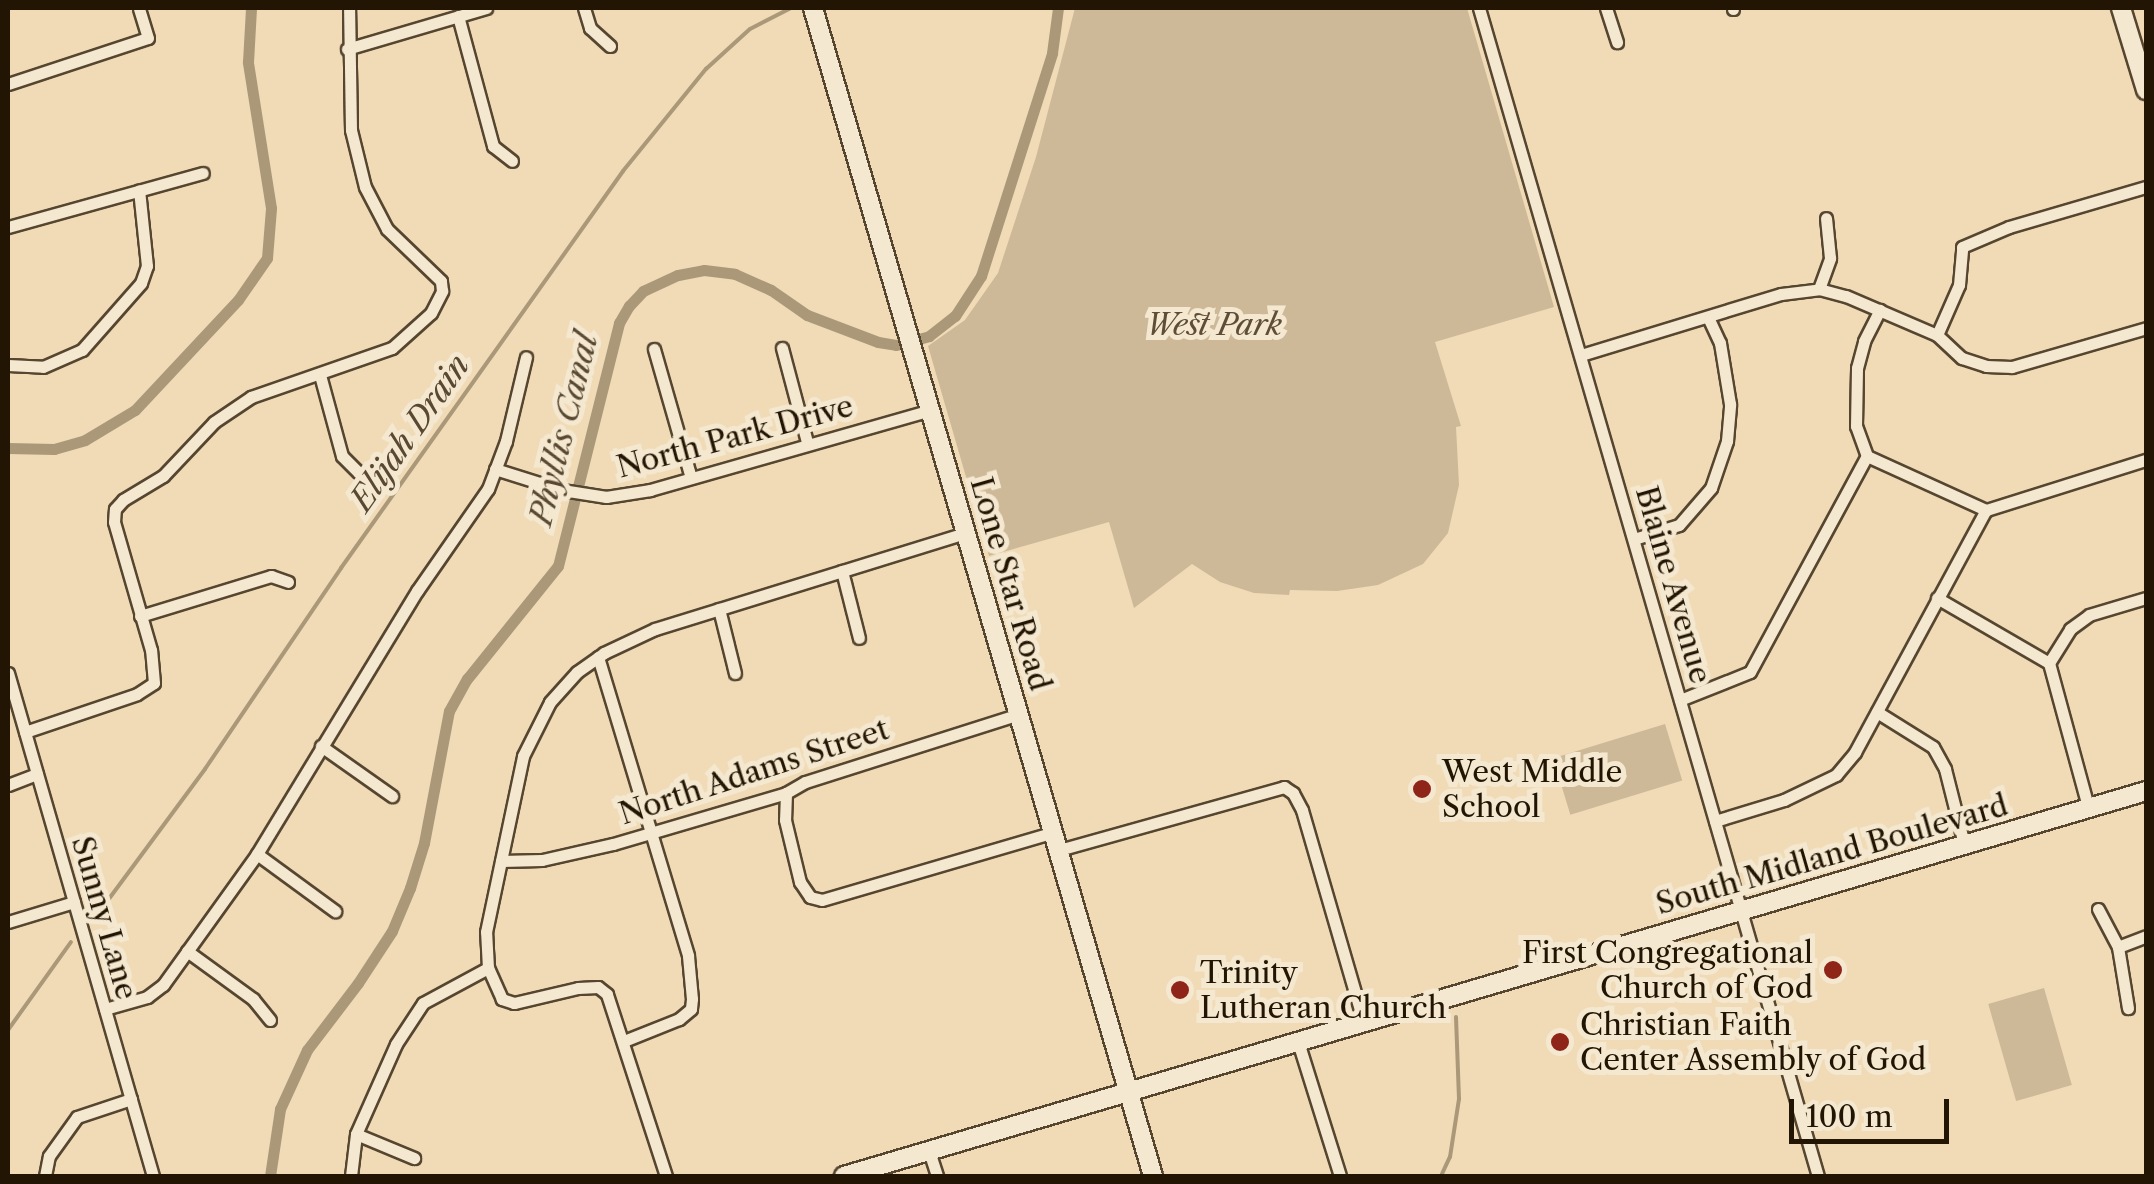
<!DOCTYPE html>
<style>
body{margin:0}
#map{position:relative;width:2154px;height:1184px;overflow:hidden;background:#f0dbb6;font-family:"Libre Caslon Text",serif}
div>[style]{position:absolute}
.green>*{inset:0;background:#cdb998;transform-origin:0 0}
.stream>*{height:4px;margin:-2px;padding:0 2px;transform-origin:2px;border-radius:2px;background:#aa9879}
.canal>*{height:11px;margin:-5.5px;padding:0 5.5px;transform-origin:5.5px;border-radius:5.5px;background:#aa9879}
.roads{filter:drop-shadow(2px 0 #564630) drop-shadow(-2px 0 #564630) drop-shadow(0 2px #564630) drop-shadow(0 -2px #564630)}
.street>*{height:11px;margin:-5.5px;padding:0 5.5px;transform-origin:5.5px;border-radius:5.5px;background:#f5e8d0}
.secondary>*{height:18px;margin:-9px;padding:0 9px;transform-origin:9px;border-radius:9px;background:#f5e8d0}
.dots>*{width:28px;height:28px;translate:-50% -50%;box-sizing:border-box;border:5px solid #f5e8d0;border-radius:50%}
span{translate:-50% -50%;white-space:nowrap;text-align:center;line-height:1.15;-webkit-text-stroke:10px #f5e8d0;paint-order:stroke}
.park-label{font-size:30px;color:#5e4e37;font-style:italic}
.street-label{font-size:30px;color:#231503}
.poi-label{font-size:30px;color:#231503}
.left{translate:0 -50%;text-align:left}
.right{translate:-100% -50%;text-align:right}
.water-label{font-size:32px;color:#594932;font-style:italic}
.frame{position:absolute;inset:0;border:10px solid #231503;pointer-events:none}
.scale{position:absolute;left:1789px;top:1099px;width:160px;height:45px;box-sizing:border-box;border:5px solid #231503;border-top:0;padding-left:12px;font-size:30px;line-height:35px;white-space:nowrap;color:#231503;-webkit-text-stroke:8px #f5e8d0;paint-order:stroke}
</style>
<div id="map">
<div class="green">
<div style="clip-path:polygon(1075px 8px,1467px 8px,1554px 307px,1435px 342px,1461px 426px,1456px 427px,1459px 485px,1448px 533px,1423px 564px,1378px 585px,1337px 591px,1290px 590px,1289px 595px,1254px 593px,1220px 582px,1192px 564px,1134px 608px,1109px 522px,989px 556px,928px 346px,965px 320px,998px 273px,1036px 157px)"></div>
<div style="left:1665px;top:724px;width:59px;height:117px;rotate:73deg"></div>
<div style="left:2044px;top:988px;width:101px;height:58px;rotate:74deg"></div>
</div>
<div class="stream">
<div style="left:97px;top:915px;width:182px;rotate:-53.5deg"></div>
<div style="left:205px;top:769px;width:243px;rotate:-55.9deg"></div>
<div style="left:341px;top:568px;width:487px;rotate:-54.6deg"></div>
<div style="left:623px;top:171px;width:132px;rotate:-50.9deg"></div>
<div style="left:706px;top:69px;width:59px;rotate:-42.3deg"></div>
<div style="left:750px;top:29px;width:46px;rotate:-27.1deg"></div>
<div style="left:8px;top:1030px;width:108px;rotate:-54.4deg"></div>
<div style="left:1441px;top:1176px;width:21px;rotate:-65deg"></div>
<div style="left:1450px;top:1157px;width:59px;rotate:-81.2deg"></div>
<div style="left:1459px;top:1099px;width:82px;rotate:-92.1deg"></div>
</div>
<div class="canal">
<div style="left:8px;top:448px;width:46px;rotate:1.2deg"></div>
<div style="left:54px;top:449px;width:32px;rotate:-16deg"></div>
<div style="left:85px;top:440px;width:58px;rotate:-31deg"></div>
<div style="left:135px;top:410px;width:151px;rotate:-46.9deg"></div>
<div style="left:238px;top:300px;width:51px;rotate:-55.4deg"></div>
<div style="left:267px;top:258px;width:50px;rotate:-85.4deg"></div>
<div style="left:271px;top:208px;width:148px;rotate:-99deg"></div>
<div style="left:248px;top:62px;width:54px;rotate:-86.8deg"></div>
<div style="left:270px;top:1176px;width:68px;rotate:-81.5deg"></div>
<div style="left:280px;top:1109px;width:65px;rotate:-65.4deg"></div>
<div style="left:307px;top:1050px;width:84px;rotate:-52.7deg"></div>
<div style="left:358px;top:983px;width:62px;rotate:-56.8deg"></div>
<div style="left:392px;top:931px;width:47px;rotate:-67.3deg"></div>
<div style="left:410px;top:888px;width:47px;rotate:-72.7deg"></div>
<div style="left:424px;top:843px;width:134px;rotate:-79.3deg"></div>
<div style="left:449px;top:711px;width:37px;rotate:-61deg"></div>
<div style="left:467px;top:679px;width:145px;rotate:-51.2deg"></div>
<div style="left:558px;top:566px;width:251px;rotate:-75.9deg"></div>
<div style="left:619px;top:323px;width:20px;rotate:-60deg"></div>
<div style="left:629px;top:306px;width:21px;rotate:-47deg"></div>
<div style="left:643px;top:291px;width:38px;rotate:-25deg"></div>
<div style="left:678px;top:275px;width:26px;rotate:-11deg"></div>
<div style="left:704px;top:270px;width:31px;rotate:7deg"></div>
<div style="left:735px;top:274px;width:39px;rotate:24deg"></div>
<div style="left:771px;top:290px;width:44px;rotate:34.8deg"></div>
<div style="left:807px;top:315px;width:76px;rotate:20.8deg"></div>
<div style="left:878px;top:342px;width:18px;rotate:9deg"></div>
<div style="left:896px;top:345px;width:34px;rotate:-15deg"></div>
<div style="left:929px;top:336px;width:33px;rotate:-38deg"></div>
<div style="left:955px;top:316px;width:48px;rotate:-57deg"></div>
<div style="left:981px;top:276px;width:234px;rotate:-72.3deg"></div>
<div style="left:1052px;top:53px;width:45px;rotate:-82.4deg"></div>
</div>
<div class="roads">
<div class="street">
<div style="left:584px;top:8px;width:21px;rotate:73deg"></div>
<div style="left:590px;top:28px;width:27px;rotate:42deg"></div>
<div style="left:1479px;top:8px;width:1216px;rotate:73.82deg"></div>
<div style="left:1606px;top:8px;width:36px;rotate:72deg"></div>
<div style="left:1733px;top:8px;width:1px;rotate:90deg"></div>
<div style="left:458px;top:16px;width:135px;rotate:74.9deg"></div>
<div style="left:493px;top:146px;width:24px;rotate:38deg"></div>
<div style="left:347px;top:49px;width:145px;rotate:-16.4deg"></div>
<div style="left:8px;top:84px;width:147px;rotate:-18.2deg"></div>
<div style="left:148px;top:38px;width:31px;rotate:-107deg"></div>
<div style="left:8px;top:227px;width:202px;rotate:-15.5deg"></div>
<div style="left:1819px;top:289px;width:33px;rotate:-70deg"></div>
<div style="left:1830px;top:258px;width:40px;rotate:-95.7deg"></div>
<div style="left:1937px;top:335px;width:55px;rotate:-66.3deg"></div>
<div style="left:1959px;top:285px;width:38px;rotate:-85deg"></div>
<div style="left:1962px;top:247px;width:51px;rotate:-23.1deg"></div>
<div style="left:2009px;top:227px;width:143px;rotate:-16.3deg"></div>
<div style="left:782px;top:348px;width:97px;rotate:75.1deg"></div>
<div style="left:654px;top:349px;width:134px;rotate:74deg"></div>
<div style="left:1581px;top:355px;width:209px;rotate:-17deg"></div>
<div style="left:1781px;top:294px;width:38px;rotate:-7deg"></div>
<div style="left:1819px;top:289px;width:28px;rotate:15deg"></div>
<div style="left:1846px;top:296px;width:99px;rotate:23.2deg"></div>
<div style="left:1937px;top:335px;width:34px;rotate:43deg"></div>
<div style="left:1962px;top:358px;width:25px;rotate:18deg"></div>
<div style="left:1986px;top:366px;width:26px;rotate:2deg"></div>
<div style="left:2012px;top:367px;width:140px;rotate:-16.2deg"></div>
<div style="left:8px;top:365px;width:35px;rotate:3deg"></div>
<div style="left:43px;top:367px;width:43px;rotate:-23.6deg"></div>
<div style="left:82px;top:350px;width:89px;rotate:-48.6deg"></div>
<div style="left:141px;top:283px;width:18px;rotate:-71deg"></div>
<div style="left:147px;top:266px;width:76px;rotate:-96deg"></div>
<div style="left:320px;top:375px;width:84px;rotate:74.8deg"></div>
<div style="left:342px;top:456px;width:23px;rotate:45deg"></div>
<div style="left:1867px;top:456px;width:131px;rotate:24.4deg"></div>
<div style="left:495px;top:469px;width:70px;rotate:17.4deg"></div>
<div style="left:562px;top:490px;width:45px;rotate:9deg"></div>
<div style="left:606px;top:497px;width:45px;rotate:-9deg"></div>
<div style="left:650px;top:490px;width:291px;rotate:-15.9deg"></div>
<div style="left:1634px;top:539px;width:47px;rotate:-17.3deg"></div>
<div style="left:1679px;top:525px;width:49px;rotate:-49.1deg"></div>
<div style="left:1711px;top:488px;width:50px;rotate:-71.2deg"></div>
<div style="left:1727px;top:441px;width:37px;rotate:-85deg"></div>
<div style="left:1730px;top:404px;width:62px;rotate:-99.3deg"></div>
<div style="left:1720px;top:343px;width:26px;rotate:-115deg"></div>
<div style="left:842px;top:571px;width:69px;rotate:75.8deg"></div>
<div style="left:1937px;top:598px;width:129px;rotate:30.1deg"></div>
<div style="left:2049px;top:663px;width:149px;rotate:74.8deg"></div>
<div style="left:719px;top:609px;width:66px;rotate:76deg"></div>
<div style="left:140px;top:616px;width:137px;rotate:-17deg"></div>
<div style="left:271px;top:576px;width:18px;rotate:19deg"></div>
<div style="left:598px;top:657px;width:312px;rotate:73.2deg"></div>
<div style="left:688px;top:956px;width:43px;rotate:84.7deg"></div>
<div style="left:692px;top:999px;width:10px;rotate:96deg"></div>
<div style="left:691px;top:1009px;width:16px;rotate:140deg"></div>
<div style="left:679px;top:1019px;width:59px;rotate:158.2deg"></div>
<div style="left:2049px;top:663px;width:40px;rotate:-58deg"></div>
<div style="left:2070px;top:629px;width:24px;rotate:-36deg"></div>
<div style="left:2089px;top:615px;width:59px;rotate:-16.6deg"></div>
<div style="left:8px;top:673px;width:523px;rotate:73.92deg"></div>
<div style="left:1680px;top:700px;width:75px;rotate:-21.8deg"></div>
<div style="left:1750px;top:672px;width:246px;rotate:-61.6deg"></div>
<div style="left:1867px;top:456px;width:32px;rotate:-110deg"></div>
<div style="left:1856px;top:426px;width:58px;rotate:-89deg"></div>
<div style="left:1857px;top:368px;width:28px;rotate:-75deg"></div>
<div style="left:1864px;top:341px;width:35px;rotate:-63deg"></div>
<div style="left:1877px;top:712px;width:66px;rotate:32deg"></div>
<div style="left:1933px;top:747px;width:25px;rotate:61deg"></div>
<div style="left:1945px;top:769px;width:77px;rotate:75.8deg"></div>
<div style="left:25px;top:732px;width:118px;rotate:-18.7deg"></div>
<div style="left:137px;top:694px;width:20px;rotate:-33deg"></div>
<div style="left:154px;top:683px;width:33px;rotate:-95deg"></div>
<div style="left:151px;top:650px;width:133px;rotate:-106.1deg"></div>
<div style="left:114px;top:522px;width:13px;rotate:-86deg"></div>
<div style="left:115px;top:509px;width:12px;rotate:-48deg"></div>
<div style="left:123px;top:500px;width:47px;rotate:-31deg"></div>
<div style="left:163px;top:476px;width:74px;rotate:-46.6deg"></div>
<div style="left:214px;top:422px;width:45px;rotate:-34deg"></div>
<div style="left:251px;top:397px;width:149px;rotate:-19.2deg"></div>
<div style="left:392px;top:348px;width:52px;rotate:-41.9deg"></div>
<div style="left:431px;top:313px;width:25px;rotate:-63deg"></div>
<div style="left:442px;top:291px;width:10px;rotate:-96deg"></div>
<div style="left:441px;top:281px;width:75px;rotate:-136.1deg"></div>
<div style="left:387px;top:229px;width:47px;rotate:-117.6deg"></div>
<div style="left:365px;top:187px;width:59px;rotate:-103.8deg"></div>
<div style="left:351px;top:130px;width:122px;rotate:-90.9deg"></div>
<div style="left:321px;top:746px;width:87px;rotate:35.2deg"></div>
<div style="left:8px;top:785px;width:31px;rotate:-21deg"></div>
<div style="left:786px;top:793px;width:27px;rotate:92deg"></div>
<div style="left:785px;top:820px;width:64px;rotate:76.4deg"></div>
<div style="left:800px;top:882px;width:18px;rotate:56deg"></div>
<div style="left:810px;top:897px;width:12px;rotate:14deg"></div>
<div style="left:822px;top:900px;width:242px;rotate:-16.3deg"></div>
<div style="left:1715px;top:821px;width:72px;rotate:-16.9deg"></div>
<div style="left:1784px;top:800px;width:58px;rotate:-25.7deg"></div>
<div style="left:1836px;top:775px;width:30px;rotate:-50deg"></div>
<div style="left:1855px;top:752px;width:275px;rotate:-61.6deg"></div>
<div style="left:1986px;top:510px;width:168px;rotate:-17.4deg"></div>
<div style="left:1059px;top:850px;width:234px;rotate:-15.6deg"></div>
<div style="left:1284px;top:787px;width:11px;rotate:34deg"></div>
<div style="left:1293px;top:793px;width:19px;rotate:62deg"></div>
<div style="left:1302px;top:810px;width:223px;rotate:73.8deg"></div>
<div style="left:257px;top:854px;width:97px;rotate:36.2deg"></div>
<div style="left:501px;top:861px;width:41px;rotate:-1.4deg"></div>
<div style="left:542px;top:860px;width:73px;rotate:-12.7deg"></div>
<div style="left:613px;top:844px;width:180px;rotate:-16.4deg"></div>
<div style="left:786px;top:793px;width:22px;rotate:-30deg"></div>
<div style="left:805px;top:782px;width:225px;rotate:-17.6deg"></div>
<div style="left:2098px;top:909px;width:43px;rotate:62.2deg"></div>
<div style="left:2118px;top:947px;width:62px;rotate:80.7deg"></div>
<div style="left:8px;top:922px;width:69px;rotate:-16.9deg"></div>
<div style="left:2118px;top:947px;width:30px;rotate:-21deg"></div>
<div style="left:187px;top:951px;width:82px;rotate:36deg"></div>
<div style="left:253px;top:999px;width:27px;rotate:51deg"></div>
<div style="left:105px;top:1009px;width:44px;rotate:-15.9deg"></div>
<div style="left:147px;top:997px;width:20px;rotate:-37deg"></div>
<div style="left:163px;top:985px;width:161px;rotate:-54.3deg"></div>
<div style="left:257px;top:854px;width:308px;rotate:-58.7deg"></div>
<div style="left:417px;top:591px;width:124px;rotate:-55.2deg"></div>
<div style="left:488px;top:489px;width:51px;rotate:-69.4deg"></div>
<div style="left:506px;top:441px;width:86px;rotate:-76.6deg"></div>
<div style="left:1299px;top:1045px;width:137px;rotate:72.6deg"></div>
<div style="left:356px;top:1134px;width:63px;rotate:22.5deg"></div>
<div style="left:929px;top:1151px;width:26px;rotate:72deg"></div>
<div style="left:45px;top:1176px;width:20px;rotate:-79deg"></div>
<div style="left:49px;top:1156px;width:48px;rotate:-54.3deg"></div>
<div style="left:77px;top:1117px;width:57px;rotate:-18.4deg"></div>
<div style="left:351px;top:1176px;width:42px;rotate:-83.2deg"></div>
<div style="left:356px;top:1134px;width:98px;rotate:-66deg"></div>
<div style="left:396px;top:1044px;width:49px;rotate:-56.6deg"></div>
<div style="left:423px;top:1003px;width:74px;rotate:-28.3deg"></div>
<div style="left:666px;top:1176px;width:191px;rotate:-108deg"></div>
<div style="left:607px;top:994px;width:11px;rotate:-142deg"></div>
<div style="left:598px;top:987px;width:20px;rotate:177deg"></div>
<div style="left:578px;top:988px;width:66px;rotate:166.8deg"></div>
<div style="left:514px;top:1003px;width:13px;rotate:-162deg"></div>
<div style="left:502px;top:999px;width:34px;rotate:-114deg"></div>
<div style="left:488px;top:968px;width:36px;rotate:-93deg"></div>
<div style="left:486px;top:932px;width:180px;rotate:-78.1deg"></div>
<div style="left:523px;top:756px;width:60px;rotate:-63.4deg"></div>
<div style="left:550px;top:702px;width:40px;rotate:-48deg"></div>
<div style="left:577px;top:672px;width:33px;rotate:-35deg"></div>
<div style="left:604px;top:653px;width:56px;rotate:-25.2deg"></div>
<div style="left:655px;top:629px;width:325px;rotate:-17.2deg"></div>
</div>
<div class="secondary">
<div style="left:813px;top:8px;width:1216px;rotate:73.77deg"></div>
<div style="left:2121px;top:8px;width:86px;rotate:73deg"></div>
<div style="left:844px;top:1176px;width:1358px;rotate:-16.47deg"></div>
</div>
</div>
<div class="dots">
<div style="left:1422px;top:789px;background:#8f2418"></div>
<div style="left:1833px;top:970px;background:#8f2418"></div>
<div style="left:1180px;top:990px;background:#8f2418"></div>
<div style="left:1560px;top:1042px;background:#8f2418"></div>
</div>
<div class="park-label">
<span style="left:1214px;top:325px">West Park</span>
</div>
<div class="street-label">
<span style="left:735px;top:437px;rotate:-15deg">North Park Drive</span>
<span style="left:1010px;top:584px;rotate:74deg">Lone Star Road</span>
<span style="left:1673px;top:585px;rotate:74deg">Blaine Avenue</span>
<span style="left:754px;top:772px;rotate:-18deg">North Adams Street</span>
<span style="left:1832px;top:855px;rotate:-16deg">South Midland Boulevard</span>
<span style="left:104px;top:918px;rotate:74deg">Sunny Lane</span>
</div>
<div class="poi-label">
<span class="left" style="left:1442px;top:789px">West Middle<br>School</span>
<span class="right" style="left:1813px;top:970px">First Congregational<br>Church of God</span>
<span class="left" style="left:1200px;top:990px">Trinity<br>Lutheran Church</span>
<span class="left" style="left:1580px;top:1042px">Christian Faith<br>Center Assembly of God</span>
</div>
<div class="water-label">
<span style="left:564px;top:429px;rotate:-76deg">Phyllis Canal</span>
<span style="left:410px;top:433px;rotate:-55deg">Elijah Drain</span>
</div>
<div class="frame"></div>
<div class="scale">100 m</div>
</div>
